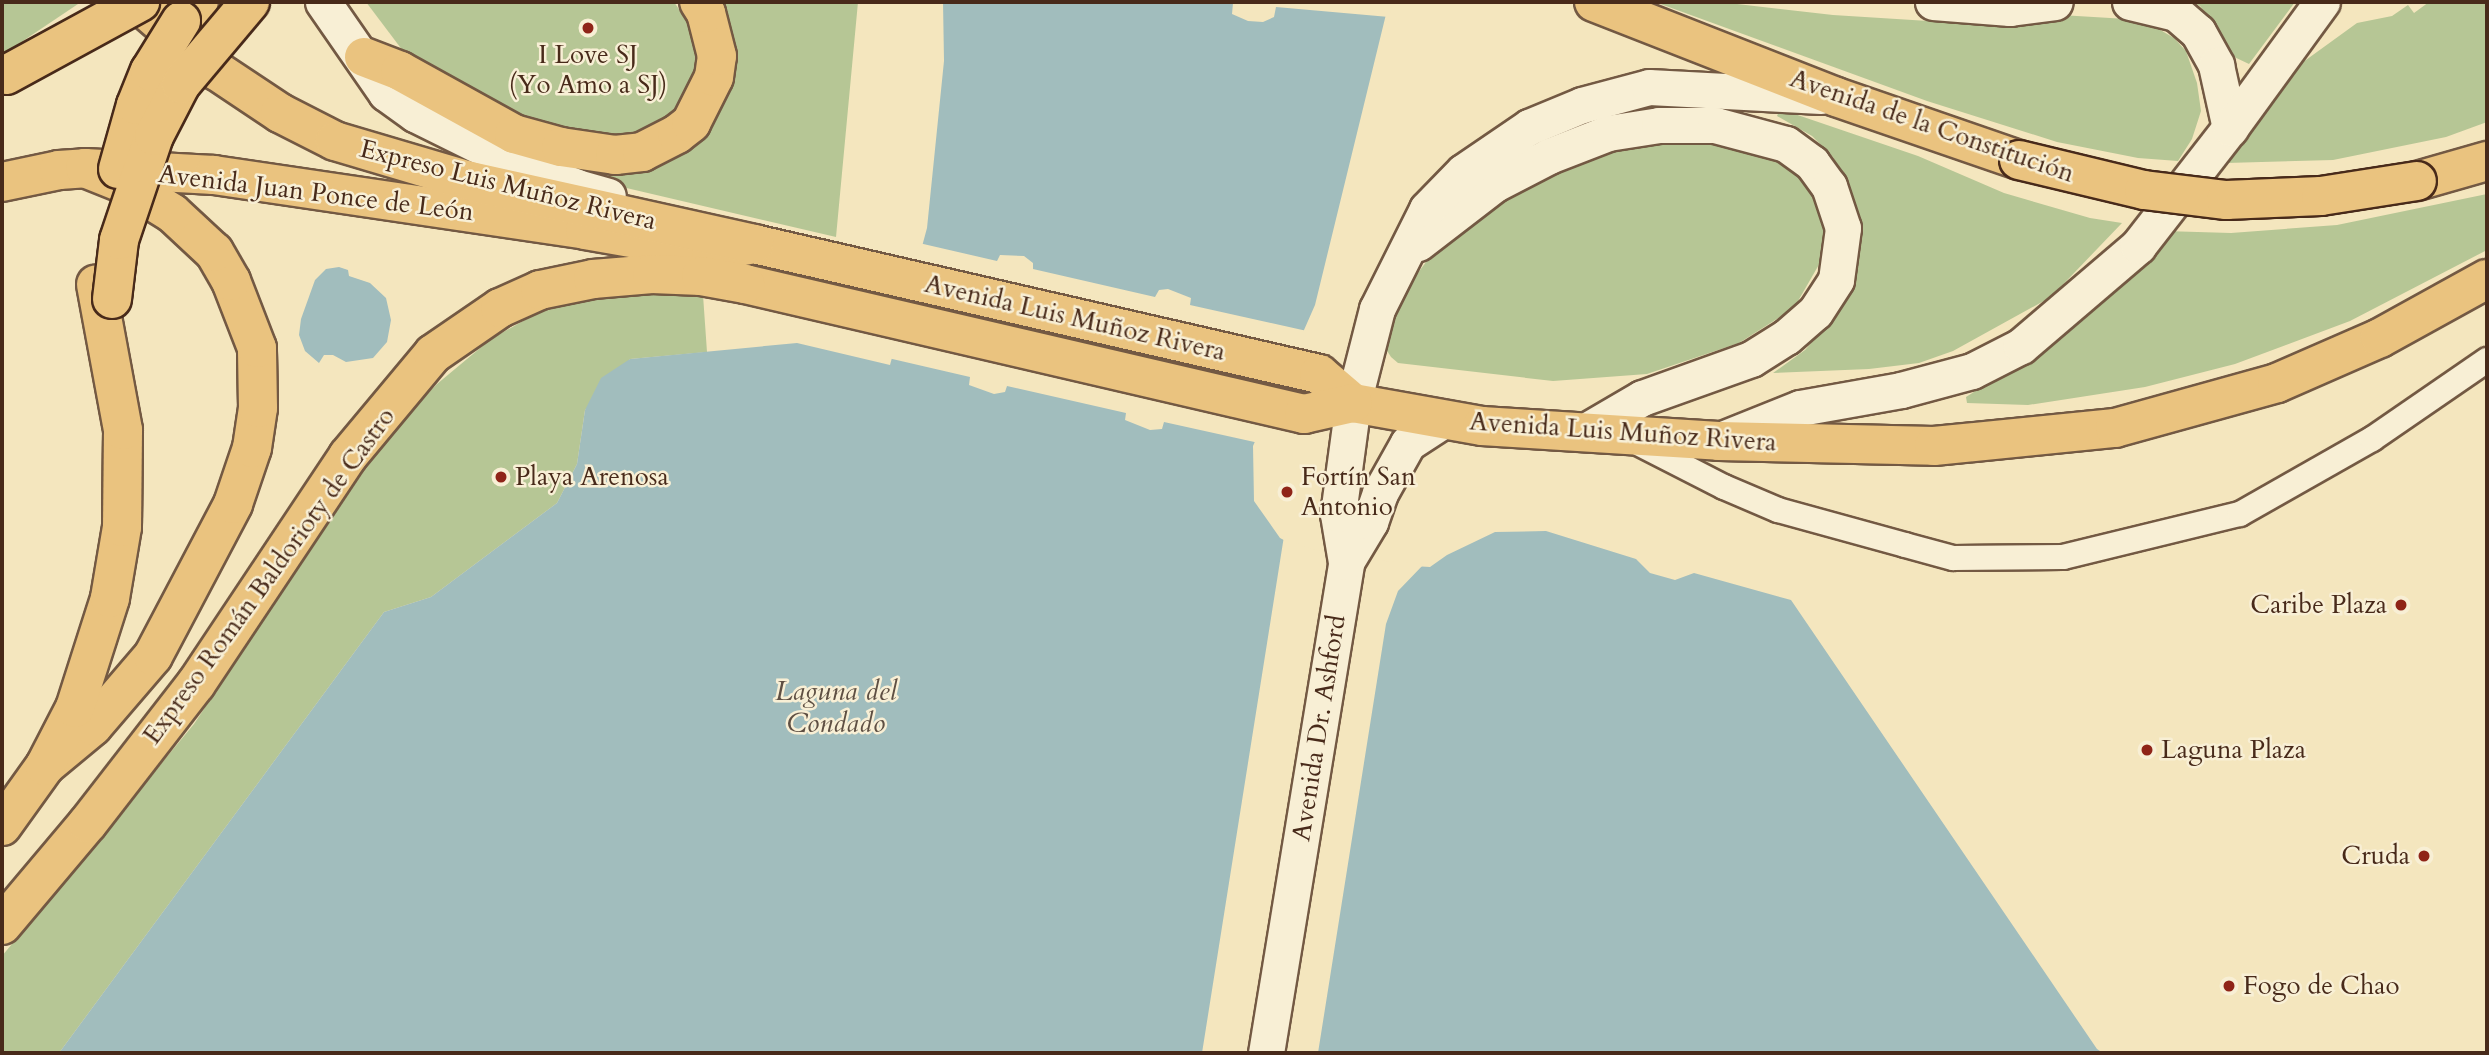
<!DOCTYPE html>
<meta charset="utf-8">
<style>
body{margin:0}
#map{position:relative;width:2489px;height:1055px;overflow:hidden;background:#f4e6be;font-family:Cardo,serif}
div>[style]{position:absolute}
.green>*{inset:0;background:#b6c695}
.water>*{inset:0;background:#a1bdbd}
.pier>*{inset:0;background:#f4e6be}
.roads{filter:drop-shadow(2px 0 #735943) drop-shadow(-2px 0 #735943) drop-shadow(0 2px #735943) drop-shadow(0 -2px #735943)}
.street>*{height:24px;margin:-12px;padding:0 12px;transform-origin:12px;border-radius:12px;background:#f8efd5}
.secondary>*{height:35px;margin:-17.5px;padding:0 17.5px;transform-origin:17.5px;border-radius:17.5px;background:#f8efd5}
.primary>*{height:38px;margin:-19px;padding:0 19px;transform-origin:19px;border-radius:19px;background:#eac37f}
.highway>*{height:38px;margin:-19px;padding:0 19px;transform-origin:19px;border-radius:19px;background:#eac37f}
.bridges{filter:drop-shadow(2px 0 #482a1a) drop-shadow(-2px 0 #482a1a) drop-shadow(0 2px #482a1a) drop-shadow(0 -2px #482a1a)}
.primary-bridge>*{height:38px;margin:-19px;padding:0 19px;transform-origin:19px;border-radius:19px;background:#eac37f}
.highway-bridge>*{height:38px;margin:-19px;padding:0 19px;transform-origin:19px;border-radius:19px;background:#eac37f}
.dots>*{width:19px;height:19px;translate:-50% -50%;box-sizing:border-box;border:4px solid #f8efd5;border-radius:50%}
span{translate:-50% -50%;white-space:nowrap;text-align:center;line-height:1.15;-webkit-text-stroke:5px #f8efd5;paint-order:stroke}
.poi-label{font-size:26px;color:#482a1a}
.left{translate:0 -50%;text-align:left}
.right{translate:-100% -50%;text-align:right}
.street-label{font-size:26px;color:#482a1a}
.water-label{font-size:28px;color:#5e4f43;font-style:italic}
.frame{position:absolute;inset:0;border:4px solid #482a1a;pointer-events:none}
</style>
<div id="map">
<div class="green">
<div style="clip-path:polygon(2px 2px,81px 2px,2px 55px)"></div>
<div style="clip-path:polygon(366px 2px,674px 2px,689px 24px,699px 55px,690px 94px,679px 113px,639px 136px,614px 136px,568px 129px,520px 116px,470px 95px,403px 51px)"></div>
<div style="clip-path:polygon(717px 2px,858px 2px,836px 237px,571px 175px,570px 168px,694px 143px)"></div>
<div style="clip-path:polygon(1655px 2px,1720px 2px,1833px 15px,1976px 24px,2060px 15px,2127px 19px,2157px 28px,2174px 38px,2186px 51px,2197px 83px,2201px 111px,2192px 139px,2178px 161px,2138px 158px,2057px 142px,1927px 101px)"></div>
<div style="clip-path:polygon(2192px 2px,2295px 2px,2249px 64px,2230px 55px,2226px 41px,2200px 6px)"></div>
<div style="clip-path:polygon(2429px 2px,2487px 2px,2487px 122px,2446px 137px,2333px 160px,2226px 163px,2299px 65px,2357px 23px,2392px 16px,2408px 5px,2414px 13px)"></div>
<div style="clip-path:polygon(1780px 109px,1918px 156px,2004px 193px,2090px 218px,2122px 223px,2051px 297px,1953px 351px,1919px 363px,1869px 369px,1773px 373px,1805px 350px,1842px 308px,1855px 277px,1861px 233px,1854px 199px,1833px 157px,1812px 136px,1777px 116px)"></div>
<div style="clip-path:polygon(1632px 140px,1722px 140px,1783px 160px,1803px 175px,1817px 198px,1826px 228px,1821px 261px,1794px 308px,1739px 343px,1647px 374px,1553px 381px,1398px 363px,1391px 357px,1384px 346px,1391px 321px,1409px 285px,1446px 235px,1497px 190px)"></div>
<div style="clip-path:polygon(2487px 194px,2487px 250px,2350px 321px,2235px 364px,2145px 387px,2028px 405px,1967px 403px,1966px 397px,2024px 360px,2164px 231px,2231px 233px,2337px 225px)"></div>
<div style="clip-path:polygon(643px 293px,703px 295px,707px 352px,630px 359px,585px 410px,577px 464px,557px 503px,431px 597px,384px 612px,59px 1053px,2px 1053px,2px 956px,194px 724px,355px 482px,395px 428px,437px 384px,491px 339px,539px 312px,589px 300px)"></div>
</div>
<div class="water">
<div style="clip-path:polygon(943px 2px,1389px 2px,1315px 305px,1253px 446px,1254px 501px,1280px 538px,1301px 549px,1346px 562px,1430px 567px,1447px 555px,1495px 532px,1546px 531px,1636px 559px,1650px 573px,1675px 580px,1694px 573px,1791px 600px,2097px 1049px,2103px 1053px,59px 1053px,384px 612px,431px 597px,557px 503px,577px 464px,585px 410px,601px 378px,630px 359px,797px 343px,890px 365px,927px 228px,944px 61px)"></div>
<div style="clip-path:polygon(339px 267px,348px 270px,349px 276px,370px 283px,386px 298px,391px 320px,387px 342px,373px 358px,346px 362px,333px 355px,324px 355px,319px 363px,305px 351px,299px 335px,301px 319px,315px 280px,326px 269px)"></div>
</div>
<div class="pier">
<div style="clip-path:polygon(1219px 2px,1393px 2px,1389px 17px,1276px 7px,1274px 17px,1263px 22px,1248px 21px,1232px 14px,1233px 3px)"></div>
<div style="clip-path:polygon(919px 243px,997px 261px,1000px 255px,1024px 256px,1033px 263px,1033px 269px,1155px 297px,1159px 290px,1168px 289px,1191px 298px,1190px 305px,1307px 331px,1259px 443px,1164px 422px,1162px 429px,1150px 430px,1125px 420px,1126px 413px,1007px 386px,1005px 392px,994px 394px,969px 385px,970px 377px,888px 358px)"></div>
<div style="clip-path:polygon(1284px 536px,1302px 546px,1347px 558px,1424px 564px,1398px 591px,1386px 624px,1318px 1053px,1202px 1053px)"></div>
</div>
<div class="roads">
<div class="street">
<div style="left:1636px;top:442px;width:99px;rotate:27.1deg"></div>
<div style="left:1724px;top:487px;width:59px;rotate:23.1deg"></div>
<div style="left:1778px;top:510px;width:132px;rotate:15.4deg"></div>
<div style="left:1905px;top:545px;width:50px;rotate:15.2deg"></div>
<div style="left:1953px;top:558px;width:110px;rotate:-0.5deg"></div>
<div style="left:2063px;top:557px;width:182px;rotate:-13.7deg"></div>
<div style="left:2240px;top:514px;width:152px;rotate:-29.6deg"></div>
<div style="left:2372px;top:439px;width:140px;rotate:-34.5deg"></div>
</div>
<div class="secondary">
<div style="left:323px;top:2px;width:111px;rotate:55.3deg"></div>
<div style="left:386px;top:93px;width:36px;rotate:36deg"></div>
<div style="left:415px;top:114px;width:102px;rotate:26.3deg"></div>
<div style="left:506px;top:159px;width:76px;rotate:21.5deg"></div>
<div style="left:577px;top:187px;width:32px;rotate:16deg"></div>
<div style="left:1933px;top:2px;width:77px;rotate:4.5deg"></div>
<div style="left:2010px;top:8px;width:45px;rotate:-7.6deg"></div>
<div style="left:2130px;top:2px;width:47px;rotate:13.4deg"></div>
<div style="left:2176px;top:13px;width:29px;rotate:41deg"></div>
<div style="left:2198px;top:32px;width:38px;rotate:61deg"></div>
<div style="left:2216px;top:65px;width:65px;rotate:77.5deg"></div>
<div style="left:1418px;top:243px;width:97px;rotate:-37.5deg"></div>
<div style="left:1495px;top:184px;width:61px;rotate:-27.4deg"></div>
<div style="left:1549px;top:156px;width:63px;rotate:-21.3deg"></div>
<div style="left:1608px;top:133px;width:52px;rotate:-8.9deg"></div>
<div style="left:1659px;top:125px;width:56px"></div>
<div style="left:1715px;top:125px;width:73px;rotate:15deg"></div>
<div style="left:1786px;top:144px;width:32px;rotate:36deg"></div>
<div style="left:1812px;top:163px;width:29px;rotate:54deg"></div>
<div style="left:1829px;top:186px;width:44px;rotate:71.6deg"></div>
<div style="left:1843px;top:228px;width:52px;rotate:97.7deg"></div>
<div style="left:1836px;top:280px;width:38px;rotate:123deg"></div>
<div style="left:1815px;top:312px;width:38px;rotate:139deg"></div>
<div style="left:1786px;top:337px;width:41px;rotate:147.8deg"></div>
<div style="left:1751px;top:359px;width:116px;rotate:160.3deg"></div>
<div style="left:1642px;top:398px;width:67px;rotate:149.6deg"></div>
<div style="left:1720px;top:440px;width:86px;rotate:-21.8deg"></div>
<div style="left:1800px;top:408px;width:103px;rotate:-10.1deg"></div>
<div style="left:1901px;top:390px;width:73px;rotate:-15deg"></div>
<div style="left:1972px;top:371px;width:55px;rotate:-27deg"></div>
<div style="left:2021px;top:346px;width:154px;rotate:-40.5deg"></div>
<div style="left:2138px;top:246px;width:150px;rotate:-52.1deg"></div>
<div style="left:2230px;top:128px;width:156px;rotate:-53.9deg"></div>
<div style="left:1346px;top:562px;width:47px;rotate:-59deg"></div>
<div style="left:1370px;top:522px;width:31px;rotate:-71deg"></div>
<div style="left:1380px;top:493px;width:57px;rotate:-60.8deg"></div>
<div style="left:1408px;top:443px;width:44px;rotate:-33deg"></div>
<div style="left:1266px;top:1053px;width:497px;rotate:-80.7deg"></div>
<div style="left:1346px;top:562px;width:49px;rotate:-99.5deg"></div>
<div style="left:1338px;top:514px;width:112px;rotate:-82.3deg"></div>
<div style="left:1353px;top:403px;width:97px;rotate:-75.7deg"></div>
<div style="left:1377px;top:309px;width:112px;rotate:-63.4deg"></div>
<div style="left:1427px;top:209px;width:52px;rotate:-45.8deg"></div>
<div style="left:1463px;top:172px;width:80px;rotate:-34.3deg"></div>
<div style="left:1529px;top:127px;width:57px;rotate:-22.5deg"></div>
<div style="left:1582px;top:105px;width:69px;rotate:-15deg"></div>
<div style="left:1649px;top:87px;width:172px;rotate:3deg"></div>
</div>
<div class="primary">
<div style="left:1594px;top:2px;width:260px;rotate:21.4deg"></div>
<div style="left:1836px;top:97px;width:194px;rotate:19deg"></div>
<div style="left:2417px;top:181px;width:73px;rotate:-15.9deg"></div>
<div style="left:2px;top:182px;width:58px;rotate:-11.9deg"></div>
<div style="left:59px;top:170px;width:26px;rotate:-4deg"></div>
<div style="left:85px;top:168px;width:129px;rotate:3.1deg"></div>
<div style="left:214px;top:175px;width:375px;rotate:8.4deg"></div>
<div style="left:585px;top:230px;width:128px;rotate:9.9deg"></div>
<div style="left:711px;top:252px;width:44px;rotate:-10.5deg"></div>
<div style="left:754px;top:244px;width:580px;rotate:12.96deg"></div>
<div style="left:1319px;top:374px;width:45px;rotate:40.5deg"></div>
<div style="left:1353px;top:403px;width:131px;rotate:10.1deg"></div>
<div style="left:1482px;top:426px;width:237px;rotate:3.6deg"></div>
<div style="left:1719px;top:441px;width:215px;rotate:1.3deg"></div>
<div style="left:1934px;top:446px;width:182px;rotate:-5.7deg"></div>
<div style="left:2115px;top:428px;width:168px;rotate:-15.5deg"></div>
<div style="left:2277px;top:383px;width:112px;rotate:-23.6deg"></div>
<div style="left:2380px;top:338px;width:122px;rotate:-28.9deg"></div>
<div style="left:745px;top:284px;width:574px;rotate:13.09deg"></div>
<div style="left:1304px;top:414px;width:50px;rotate:-12.7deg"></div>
</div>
<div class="highway">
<div style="left:137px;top:2px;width:106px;rotate:40.8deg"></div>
<div style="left:217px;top:71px;width:76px;rotate:33.7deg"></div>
<div style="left:280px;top:113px;width:62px;rotate:27deg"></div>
<div style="left:335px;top:141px;width:141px;rotate:16.5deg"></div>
<div style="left:470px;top:181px;width:291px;rotate:12.5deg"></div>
<div style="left:181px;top:21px;width:26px;rotate:-47deg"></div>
<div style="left:364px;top:57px;width:39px;rotate:21deg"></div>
<div style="left:400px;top:71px;width:130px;rotate:28.9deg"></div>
<div style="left:514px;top:134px;width:49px;rotate:15.5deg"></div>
<div style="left:561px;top:147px;width:55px;rotate:8.4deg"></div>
<div style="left:615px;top:155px;width:27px;rotate:-6deg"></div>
<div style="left:642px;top:152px;width:39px;rotate:-27deg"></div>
<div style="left:677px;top:134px;width:18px;rotate:-38deg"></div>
<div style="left:691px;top:123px;width:51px;rotate:-63.4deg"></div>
<div style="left:714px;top:77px;width:21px;rotate:-82deg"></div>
<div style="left:717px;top:56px;width:44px;rotate:-104.3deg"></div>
<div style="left:706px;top:13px;width:13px;rotate:-122deg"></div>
<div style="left:45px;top:766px;width:62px;rotate:-39.8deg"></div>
<div style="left:93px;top:726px;width:92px;rotate:-49.4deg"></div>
<div style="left:153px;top:656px;width:172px;rotate:-62.2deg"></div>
<div style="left:233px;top:504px;width:59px;rotate:-71.3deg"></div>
<div style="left:252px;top:448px;width:40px;rotate:-81.5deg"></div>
<div style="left:258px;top:408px;width:60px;rotate:-91deg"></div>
<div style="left:257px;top:348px;width:72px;rotate:-111.2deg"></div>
<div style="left:231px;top:281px;width:34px;rotate:-120deg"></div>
<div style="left:214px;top:252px;width:57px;rotate:-137.1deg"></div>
<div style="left:172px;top:213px;width:55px;rotate:-148.3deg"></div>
<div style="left:125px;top:184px;width:43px;rotate:-158.2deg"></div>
<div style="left:2px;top:826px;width:74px;rotate:-54.4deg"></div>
<div style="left:45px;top:766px;width:65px;rotate:-62.7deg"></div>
<div style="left:75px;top:708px;width:115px;rotate:-72.3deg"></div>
<div style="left:110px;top:598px;width:72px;rotate:-80.4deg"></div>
<div style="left:122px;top:527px;width:97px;rotate:-89.4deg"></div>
<div style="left:123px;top:430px;width:148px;rotate:-100.5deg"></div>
<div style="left:2px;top:925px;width:133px;rotate:-49.9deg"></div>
<div style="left:88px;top:823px;width:176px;rotate:-52.2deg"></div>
<div style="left:196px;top:684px;width:274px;rotate:-56.3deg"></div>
<div style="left:348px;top:456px;width:133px;rotate:-50.2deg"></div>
<div style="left:433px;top:354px;width:81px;rotate:-34.5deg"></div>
<div style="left:500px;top:308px;width:44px;rotate:-24.2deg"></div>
<div style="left:540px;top:290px;width:54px;rotate:-11.7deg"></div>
<div style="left:593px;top:279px;width:59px;rotate:-4.8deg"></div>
<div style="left:652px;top:274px;width:49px;rotate:2.3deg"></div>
<div style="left:701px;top:276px;width:45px;rotate:10.3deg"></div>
</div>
</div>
<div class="bridges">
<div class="primary-bridge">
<div style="left:6px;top:75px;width:153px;rotate:-28.6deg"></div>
<div style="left:2019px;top:160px;width:129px;rotate:13.5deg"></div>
<div style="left:2144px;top:190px;width:83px;rotate:7deg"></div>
<div style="left:2226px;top:200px;width:95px;rotate:-2.4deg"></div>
<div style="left:2321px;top:196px;width:97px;rotate:-8.9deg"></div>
</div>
<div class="highway-bridge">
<div style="left:118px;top:169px;width:66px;rotate:-74.3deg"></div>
<div style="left:136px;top:105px;width:37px;rotate:-68deg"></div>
<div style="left:150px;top:71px;width:59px;rotate:-58.2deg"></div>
<div style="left:112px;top:299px;width:59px;rotate:-83.2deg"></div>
<div style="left:119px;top:240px;width:110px;rotate:-71.4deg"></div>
<div style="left:154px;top:136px;width:59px;rotate:-62.6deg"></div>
<div style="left:181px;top:84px;width:107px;rotate:-49.9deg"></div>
</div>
</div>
<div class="dots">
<div style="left:588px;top:28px;background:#8f2418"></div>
<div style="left:501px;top:477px;background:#8f2418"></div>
<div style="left:1287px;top:492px;background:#8f2418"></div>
<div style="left:2401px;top:605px;background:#8f2418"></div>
<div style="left:2147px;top:750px;background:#8f2418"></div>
<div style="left:2424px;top:856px;background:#8f2418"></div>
<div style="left:2229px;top:986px;background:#8f2418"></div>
</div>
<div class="poi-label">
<span style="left:588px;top:70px">I Love SJ<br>(Yo Amo a SJ)</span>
<span class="left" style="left:515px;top:477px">Playa Arenosa</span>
<span class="left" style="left:1301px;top:492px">Fortín San<br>Antonio</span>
<span class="right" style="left:2387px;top:605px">Caribe Plaza</span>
<span class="left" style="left:2161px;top:750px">Laguna Plaza</span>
<span class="right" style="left:2410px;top:856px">Cruda</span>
<span class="left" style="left:2243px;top:986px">Fogo de Chao</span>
</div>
<div class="street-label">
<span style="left:1932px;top:126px;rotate:19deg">Avenida de la Constitución</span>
<span style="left:508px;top:185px;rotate:14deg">Expreso Luis Muñoz Rivera</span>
<span style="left:316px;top:193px;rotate:7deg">Avenida Juan Ponce de León</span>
<span style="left:1075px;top:318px;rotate:13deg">Avenida Luis Muñoz Rivera</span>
<span style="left:1623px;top:432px;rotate:4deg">Avenida Luis Muñoz Rivera</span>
<span style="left:269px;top:576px;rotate:-54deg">Expreso Román Baldorioty de Castro</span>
<span style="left:1319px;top:728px;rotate:-81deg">Avenida Dr. Ashford</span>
</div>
<div class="water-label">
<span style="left:836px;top:707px">Laguna del<br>Condado</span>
</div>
<div class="frame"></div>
</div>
